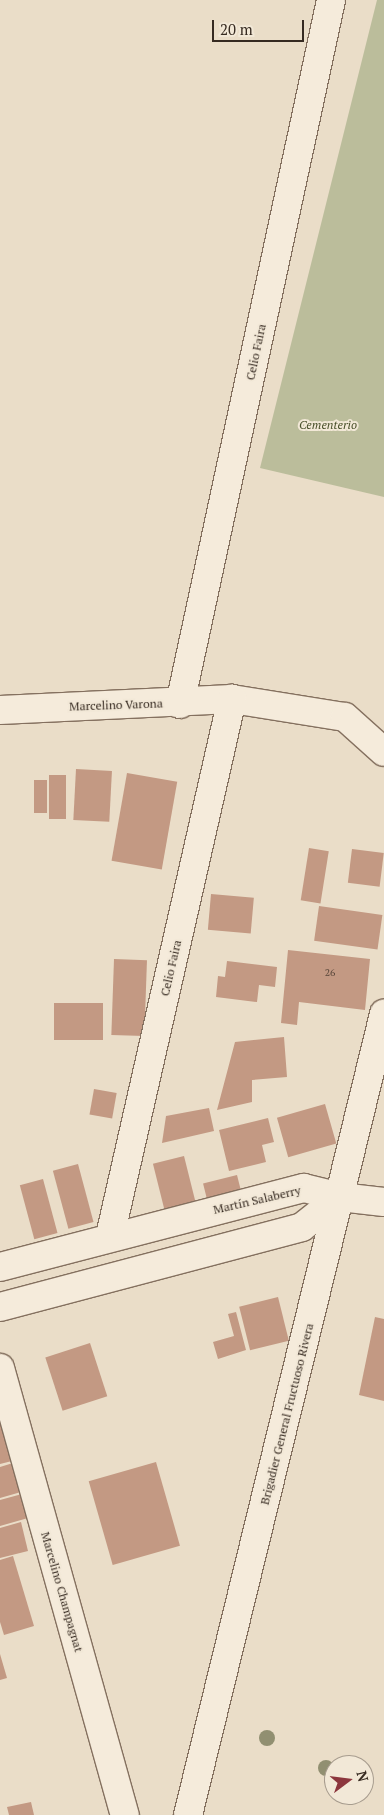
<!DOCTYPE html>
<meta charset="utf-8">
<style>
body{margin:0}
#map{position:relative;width:384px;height:1815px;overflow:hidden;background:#eaddc8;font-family:"PT Serif",serif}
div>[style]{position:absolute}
.cemetery>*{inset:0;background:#bbbd9b}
.building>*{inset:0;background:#c39983;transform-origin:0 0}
.roads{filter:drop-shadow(1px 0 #84705f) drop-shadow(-1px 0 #84705f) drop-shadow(0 1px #84705f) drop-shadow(0 -1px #84705f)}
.minor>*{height:28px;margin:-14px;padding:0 14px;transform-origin:14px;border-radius:14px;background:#f5ebdb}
.trees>*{width:16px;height:16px;margin:-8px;border-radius:50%;background:#918f71}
span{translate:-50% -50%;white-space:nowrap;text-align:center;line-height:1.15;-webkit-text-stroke:4px #f2e8d7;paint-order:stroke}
.number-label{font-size:10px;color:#59463a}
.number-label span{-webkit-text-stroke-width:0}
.street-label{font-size:12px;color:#362a21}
.park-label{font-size:12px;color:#49502a;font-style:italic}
.north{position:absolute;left:324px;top:1755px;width:50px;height:50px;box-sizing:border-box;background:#f2e8d7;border:1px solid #a79c8e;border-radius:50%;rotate:75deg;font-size:14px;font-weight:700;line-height:20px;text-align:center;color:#362a21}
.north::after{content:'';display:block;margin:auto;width:18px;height:22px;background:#8c363d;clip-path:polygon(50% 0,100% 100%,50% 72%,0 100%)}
.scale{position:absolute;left:212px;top:20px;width:92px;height:22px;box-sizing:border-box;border:2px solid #362a21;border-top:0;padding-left:6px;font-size:15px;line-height:18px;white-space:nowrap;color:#362a21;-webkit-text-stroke:4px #f2e8d7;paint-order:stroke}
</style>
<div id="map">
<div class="cemetery">
<div style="clip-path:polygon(377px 0,384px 0,384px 497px,260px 468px)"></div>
</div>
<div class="building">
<div style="left:76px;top:769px;width:36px;height:51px;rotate:3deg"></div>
<div style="left:127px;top:773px;width:51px;height:89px;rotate:10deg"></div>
<div style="left:49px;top:775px;width:17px;height:44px"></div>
<div style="left:34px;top:780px;width:13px;height:33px"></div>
<div style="left:309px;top:848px;width:20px;height:53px;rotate:9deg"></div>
<div style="left:352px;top:849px;width:32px;height:34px;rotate:7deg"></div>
<div style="left:211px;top:894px;width:43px;height:36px;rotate:5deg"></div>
<div style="left:319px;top:906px;width:64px;height:35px;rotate:8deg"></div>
<div style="clip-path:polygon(288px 950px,370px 959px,365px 1010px,299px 1002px,297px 1025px,281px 1023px)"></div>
<div style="left:114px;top:959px;width:33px;height:76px;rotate:2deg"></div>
<div style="clip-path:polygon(227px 961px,277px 967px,275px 987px,259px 985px,257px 1002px,216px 997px,218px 976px,225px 977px)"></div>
<div style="left:54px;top:1003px;width:49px;height:37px"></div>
<div style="clip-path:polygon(284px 1037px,287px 1077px,252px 1080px,252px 1102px,217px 1110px,235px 1042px)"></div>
<div style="left:94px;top:1089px;width:23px;height:26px;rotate:10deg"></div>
<div style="left:325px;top:1104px;width:41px;height:50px;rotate:74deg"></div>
<div style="clip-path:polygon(209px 1108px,214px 1131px,162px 1143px,166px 1116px)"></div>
<div style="clip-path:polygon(268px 1118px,274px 1142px,262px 1145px,266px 1162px,229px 1171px,219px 1130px)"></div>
<div style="left:184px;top:1156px;width:49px;height:32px;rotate:76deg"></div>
<div style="left:78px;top:1164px;width:60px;height:26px;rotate:75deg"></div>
<div style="left:237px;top:1175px;width:21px;height:35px;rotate:76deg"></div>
<div style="left:43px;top:1179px;width:56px;height:24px;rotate:75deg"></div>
<div style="left:278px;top:1297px;width:45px;height:40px;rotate:76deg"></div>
<div style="clip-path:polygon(236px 1312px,246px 1350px,218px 1359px,213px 1342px,234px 1336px,228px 1314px)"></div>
<div style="clip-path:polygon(375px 1317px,384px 1319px,384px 1401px,359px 1395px)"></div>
<div style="left:90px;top:1343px;width:56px;height:47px;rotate:72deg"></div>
<div style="clip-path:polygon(0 1422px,12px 1461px,0 1464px)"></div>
<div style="left:156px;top:1462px;width:87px;height:70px;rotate:74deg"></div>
<div style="clip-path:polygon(13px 1463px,21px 1492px,0 1498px,0 1467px)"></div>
<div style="clip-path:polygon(22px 1494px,28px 1518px,0 1526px,0 1500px)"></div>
<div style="clip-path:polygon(21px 1522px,28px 1551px,0 1558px,0 1528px)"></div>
<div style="clip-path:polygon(13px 1556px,34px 1626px,4px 1635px,0 1622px,0 1560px)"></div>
<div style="clip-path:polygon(0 1654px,7px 1678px,0 1680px)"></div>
<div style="clip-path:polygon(31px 1802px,34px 1815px,9px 1815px,7px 1807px)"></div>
</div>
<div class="roads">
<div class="minor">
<div style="left:180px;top:704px;width:720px;rotate:-77.89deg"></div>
<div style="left:0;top:710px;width:232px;rotate:-2.7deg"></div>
<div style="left:232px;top:699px;width:114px;rotate:9.1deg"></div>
<div style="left:345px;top:717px;width:52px;rotate:41.9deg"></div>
<div style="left:110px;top:1236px;width:551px;rotate:-77.2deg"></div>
<div style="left:0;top:1267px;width:314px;rotate:-14.6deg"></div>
<div style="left:304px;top:1188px;width:37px;rotate:14deg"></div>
<div style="left:340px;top:1197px;width:44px;rotate:6.5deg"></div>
<div style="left:0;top:1307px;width:312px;rotate:-14.8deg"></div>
<div style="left:302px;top:1227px;width:48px;rotate:-38.3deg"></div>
<div style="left:0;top:1368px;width:464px;rotate:74.4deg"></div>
<div style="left:188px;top:1815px;width:825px;rotate:-76.25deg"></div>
</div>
</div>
<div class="trees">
<div style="left:267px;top:1738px"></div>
<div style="left:326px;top:1768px"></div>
</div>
<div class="number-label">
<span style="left:330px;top:973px">26</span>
</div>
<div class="street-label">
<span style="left:256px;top:352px;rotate:-78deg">Celio Faira</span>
<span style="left:116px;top:705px;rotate:-2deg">Marcelino Varona</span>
<span style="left:171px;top:968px;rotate:-77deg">Celio Faira</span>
<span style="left:257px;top:1200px;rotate:-13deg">Martín Salaberry</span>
<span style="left:287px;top:1414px;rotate:-76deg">Brigadier General Fructuoso Rivera</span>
<span style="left:62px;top:1592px;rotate:74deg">Marcelino Champagnat</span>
</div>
<div class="park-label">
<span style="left:328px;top:425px">Cementerio</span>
</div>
<div class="north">N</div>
<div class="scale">20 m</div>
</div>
